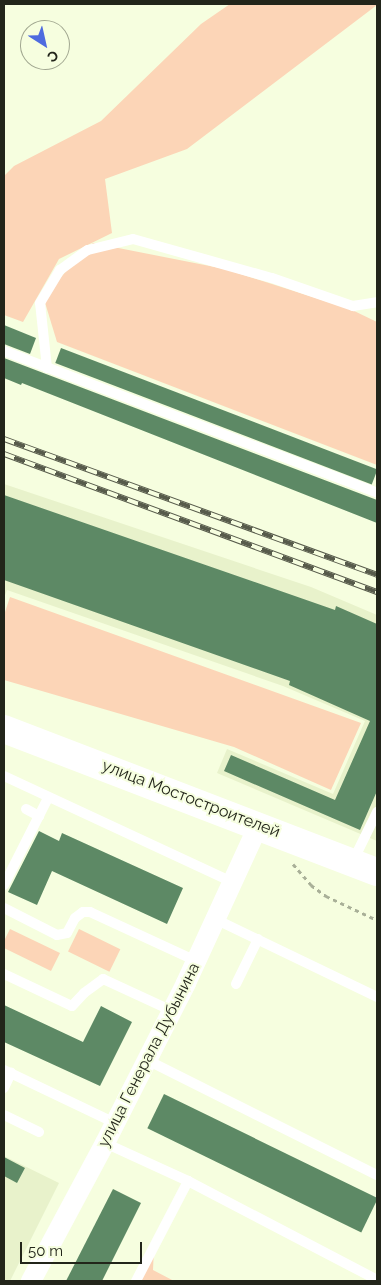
<!DOCTYPE html>
<meta charset="utf-8">
<style>
body{margin:0}
#map{position:relative;width:381px;height:1285px;overflow:hidden;background:#f6fedf;font-family:Raleway,sans-serif}
div>[style]{position:absolute}
.built>*{inset:0;background:#e8f2cb}
.green>*{inset:0;background:#fcd5b7;transform-origin:0 0}
.building>*{inset:0;background:#5d8965;transform-origin:0 0}
.path>*{height:3px;margin-top:-1.5px;transform-origin:0;background:repeating-linear-gradient(90deg,#a9b098 0 4px,transparent 0 8px)}
.lane>*{height:10px;margin:-5px;padding:0 5px;transform-origin:5px;border-radius:5px;background:#fff}
.street>*{height:20px;margin:-10px;padding:0 10px;transform-origin:10px;border-radius:10px;background:#fff}
.secondary>*{height:28px;margin:-14px;padding:0 14px;transform-origin:14px;border-radius:14px;background:#fff}
.rail>*{height:5.5px;margin-top:-2.75px;transform-origin:0;background:repeating-linear-gradient(90deg,#f6fedf 0 11px,#575b4b 0 22px);box-sizing:border-box;border-block:1px solid #575b4b}
span{translate:-50% -50%;white-space:nowrap;text-align:center;line-height:1.15;-webkit-text-stroke:4px #f6fedf;paint-order:stroke}
.street-label{font-size:16px;color:#22251a}
.frame{position:absolute;inset:0;border:5px solid #22251a;pointer-events:none}
.north{position:absolute;left:20px;top:20px;width:50px;height:50px;box-sizing:border-box;background:#f6fedf;border:1px solid #a1a790;border-radius:50%;rotate:145deg;font-size:14px;font-weight:700;line-height:20px;text-align:center;color:#22251a}
.north::after{content:'';display:block;margin:auto;width:18px;height:22px;background:#4e6bdf;clip-path:polygon(50% 0,100% 100%,50% 72%,0 100%)}
.scale{position:absolute;left:20px;top:1242px;width:122px;height:22px;box-sizing:border-box;border:2px solid #22251a;border-top:0;padding-left:6px;font-size:15px;line-height:18px;white-space:nowrap;color:#22251a;-webkit-text-stroke:4px #f6fedf;paint-order:stroke}
</style>
<div id="map">
<div class="built">
<div style="clip-path:polygon(4px 484px,311px 587px,377px 615px,377px 841px,217px 773px,227px 749px,333px 794px,365px 721px,283px 686px,7px 590px,4px 598px)"></div>
<div style="clip-path:polygon(4px 1156px,59px 1183px,10px 1281px,4px 1281px)"></div>
</div>
<div class="green">
<div style="clip-path:polygon(230px 4px,377px 5px,187px 149px,105px 179px,112px 233px,59px 259px,23px 322px,4px 315px,4px 176px,14px 166px,101px 121px,201px 24px)"></div>
<div style="clip-path:polygon(93px 243px,225px 269px,350px 309px,377px 322px,377px 465px,57px 342px,43px 296px)"></div>
<div style="clip-path:polygon(10px 597px,361px 723px,331px 790px,234px 747px,4px 680px,4px 615px)"></div>
<div style="clip-path:polygon(10px 929px,60px 953px,51px 971px,4px 948px,4px 941px)"></div>
<div style="left:79px;top:929px;width:46px;height:25px;rotate:26deg"></div>
<div style="clip-path:polygon(154px 1247px,153px 1270px,174px 1281px,133px 1281px)"></div>
</div>
<div class="building">
<div style="clip-path:polygon(4px 325px,36px 338px,30px 354px,4px 344px)"></div>
<div style="left:61px;top:348px;width:339px;height:16px;rotate:21deg"></div>
<div style="clip-path:polygon(4px 358px,377px 500px,377px 523px,22px 383px,21px 385px,4px 378px)"></div>
<div style="clip-path:polygon(4px 495px,335px 610px,336px 606px,377px 624px,377px 791px,360px 830px,224px 771px,231px 755px,335px 800px,370px 721px,289px 685px,290px 681px,4px 580px)"></div>
<div style="clip-path:polygon(39px 831px,59px 841px,62px 833px,183px 888px,167px 924px,52px 871px,37px 905px,8px 892px)"></div>
<div style="clip-path:polygon(4px 1005px,83px 1042px,101px 1006px,132px 1022px,100px 1086px,4px 1042px)"></div>
<div style="left:164px;top:1094px;width:238px;height:38px;rotate:26deg"></div>
<div style="clip-path:polygon(4px 1157px,25px 1168px,17px 1183px,4px 1176px)"></div>
<div style="clip-path:polygon(113px 1189px,141px 1203px,102px 1281px,66px 1281px)"></div>
</div>
<div class="path">
<div style="left:293px;top:864px;width:28px;rotate:49deg"></div>
<div style="left:311px;top:885px;width:19px;rotate:36deg"></div>
<div style="left:326px;top:896px;width:56px;rotate:25.2deg"></div>
</div>
<div class="lane">
<div style="left:4px;top:351px;width:399px;rotate:20.8deg"></div>
<div style="left:47px;top:368px;width:65px;rotate:-96.1deg"></div>
<div style="left:40px;top:303px;width:39px;rotate:-59deg"></div>
<div style="left:60px;top:270px;width:34px;rotate:-36deg"></div>
<div style="left:88px;top:250px;width:46px;rotate:-13.7deg"></div>
<div style="left:133px;top:239px;width:144px;rotate:15.7deg"></div>
<div style="left:272px;top:278px;width:86px;rotate:19.1deg"></div>
<div style="left:353px;top:306px;width:24px;rotate:-9deg"></div>
<div style="left:4px;top:776px;width:251px;rotate:24.9deg"></div>
<div style="left:26px;top:809px;width:15px;rotate:28deg"></div>
<div style="left:353px;top:861px;width:55px;rotate:-63.9deg"></div>
<div style="left:4px;top:885px;width:97px;rotate:-63.2deg"></div>
<div style="left:4px;top:908px;width:59px;rotate:27deg"></div>
<div style="left:57px;top:935px;width:10px;rotate:-11deg"></div>
<div style="left:67px;top:933px;width:17px;rotate:-62deg"></div>
<div style="left:75px;top:918px;width:10px;rotate:-37deg"></div>
<div style="left:83px;top:912px;width:7px"></div>
<div style="left:90px;top:912px;width:117px;rotate:24.8deg"></div>
<div style="left:215px;top:919px;width:180px;rotate:25.7deg"></div>
<div style="left:4px;top:974px;width:75px;rotate:25.2deg"></div>
<div style="left:72px;top:1006px;width:18px;rotate:-47deg"></div>
<div style="left:84px;top:993px;width:24px;rotate:-36deg"></div>
<div style="left:103px;top:979px;width:74px;rotate:24.8deg"></div>
<div style="left:236px;top:984px;width:50px;rotate:-63.9deg"></div>
<div style="left:147px;top:1060px;width:257px;rotate:26.6deg"></div>
<div style="left:4px;top:1070px;width:123px;rotate:25.5deg"></div>
<div style="left:4px;top:1088px;width:17px;rotate:-65deg"></div>
<div style="left:4px;top:1115px;width:39px;rotate:26deg"></div>
<div style="left:105px;top:1143px;width:91px;rotate:24.6deg"></div>
<div style="left:188px;top:1181px;width:213px;rotate:27.6deg"></div>
<div style="left:136px;top:1281px;width:113px;rotate:-62.5deg"></div>
</div>
<div class="street">
<div style="left:31px;top:1281px;width:157px;rotate:-61.8deg"></div>
<div style="left:105px;top:1143px;width:179px;rotate:-63.1deg"></div>
<div style="left:186px;top:983px;width:175px;rotate:-65.3deg"></div>
</div>
<div class="secondary">
<div style="left:4px;top:729px;width:399px;rotate:21deg"></div>
</div>
<div class="rail">
<div style="left:4px;top:439px;width:397px;rotate:20deg"></div>
<div style="left:4px;top:454px;width:398px;rotate:20.3deg"></div>
</div>
<div class="street-label">
<span style="left:191px;top:799px;rotate:21deg">улица Мостостроителей</span>
<span style="left:149px;top:1055px;rotate:-63deg">улица Генерала Дубынина</span>
</div>
<div class="frame"></div>
<div class="north">С</div>
<div class="scale">50 m</div>
</div>
